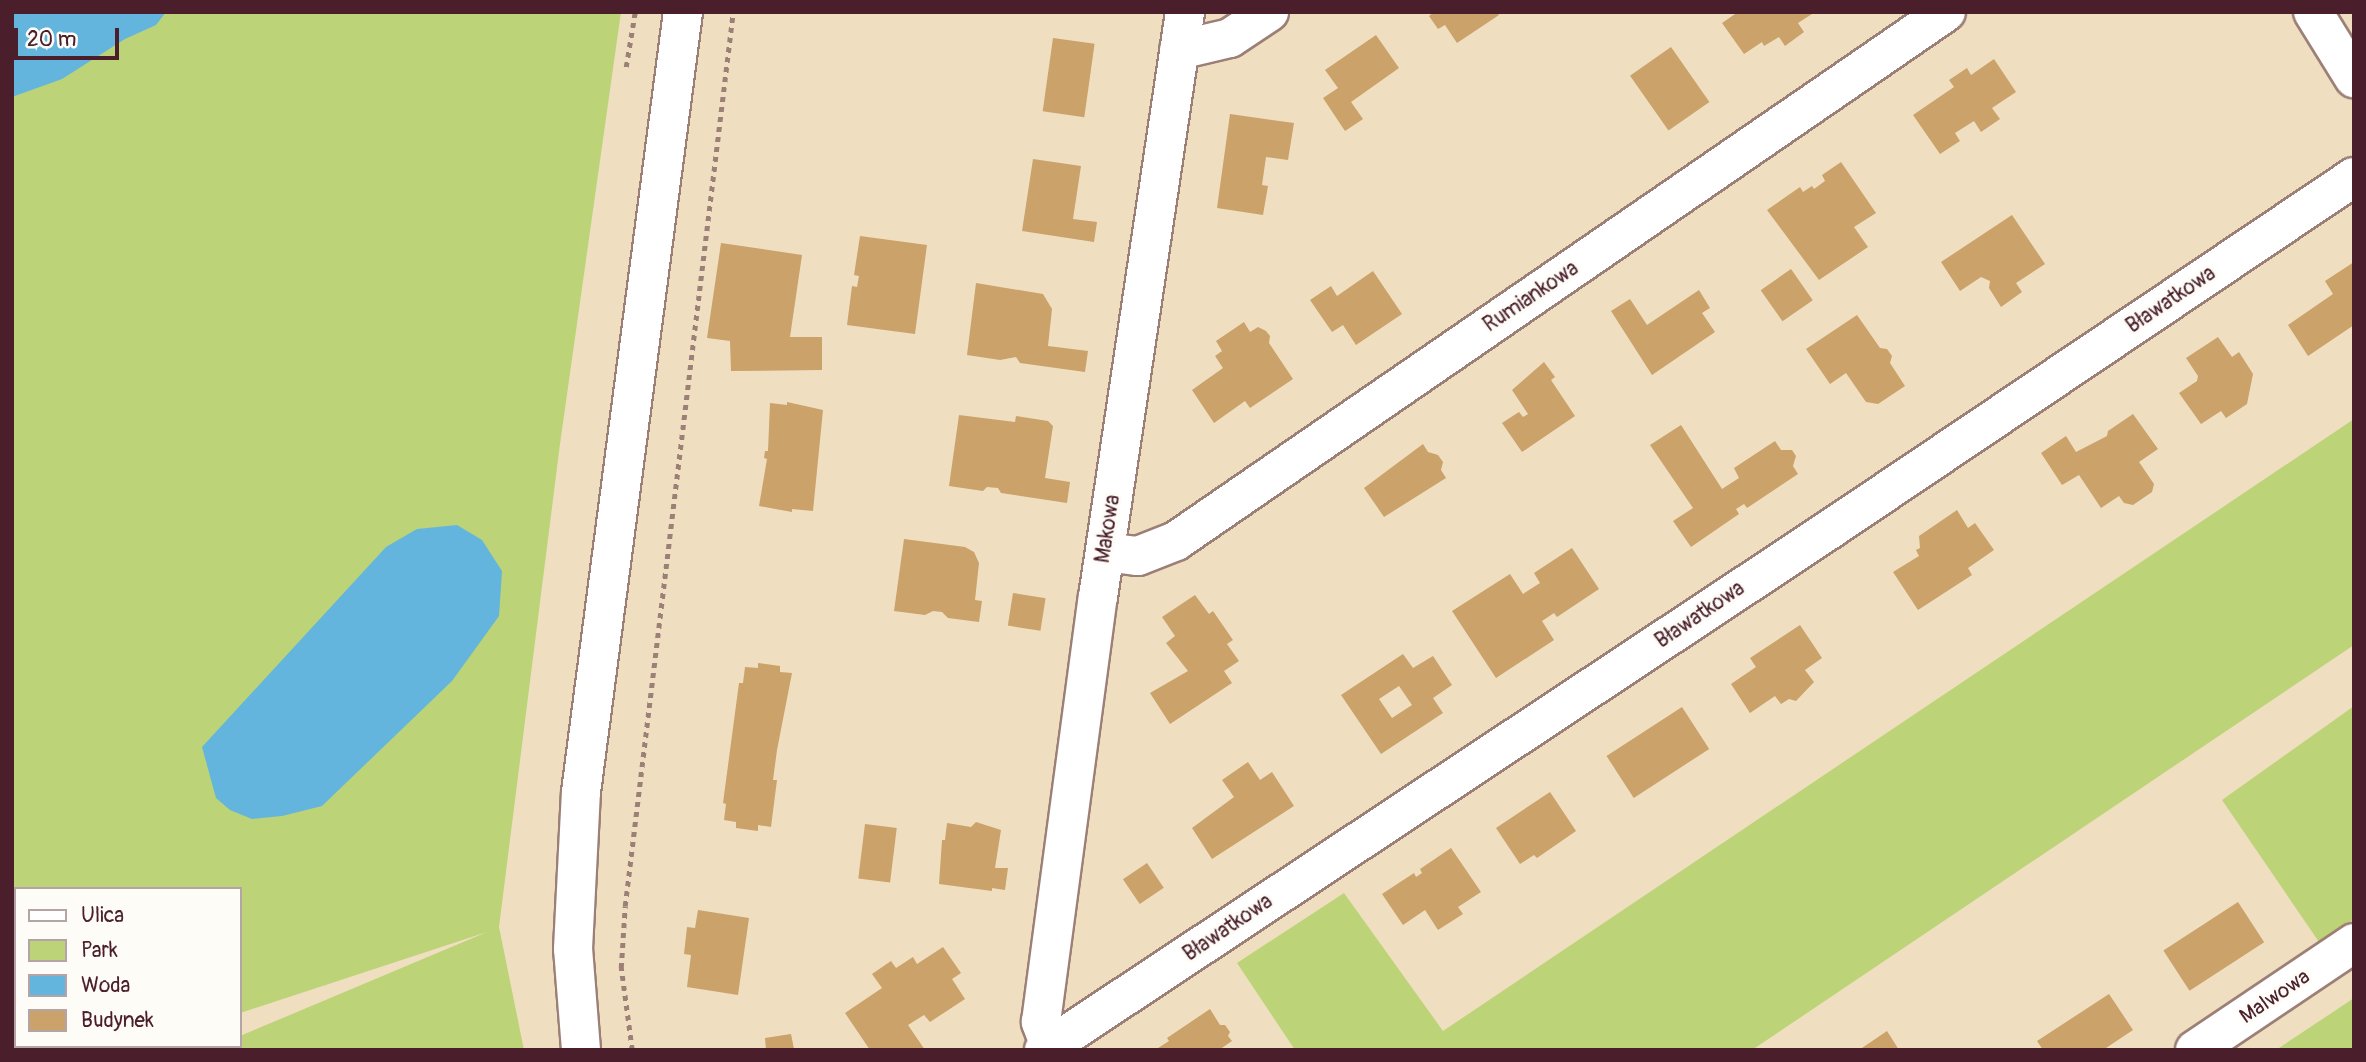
<!DOCTYPE html>
<meta charset="utf-8">
<style>
body{margin:0}
#map{position:relative;width:2366px;height:1062px;overflow:hidden;background:#efdfc0;font-family:Pangolin,sans-serif}
div>[style]{position:absolute}
.green>*{inset:0;background:#bcd378}
.water>*{inset:0;background:#63b5de}
.building>*{inset:0;background:#caa26a;transform-origin:0 0}
.path>*{height:4.5px;margin-top:-2.25px;transform-origin:0;background:repeating-linear-gradient(90deg,#9c7f76 0 5px,transparent 0 10px)}
.roads{filter:drop-shadow(2px 0 #9c7f76) drop-shadow(-2px 0 #9c7f76) drop-shadow(0 2px #9c7f76) drop-shadow(0 -2px #9c7f76)}
.minor>*{height:38px;margin:-19px;padding:0 19px;transform-origin:19px;border-radius:19px;background:#fff}
.major>*{height:38px;margin:-19px;padding:0 19px;transform-origin:19px;border-radius:19px;background:#fff}
span{translate:-50% -50%;white-space:nowrap;text-align:center;line-height:1.15;-webkit-text-stroke:6px #fdfcf7;paint-order:stroke}
.street-label{font-size:21px;color:#4a1f2b}
.frame{position:absolute;inset:0;border:14px solid #4a1f2b;pointer-events:none}
.legend{position:absolute;left:14px;top:887px;width:228px;height:161px;box-sizing:border-box;background:#fdfcf7;border:2px solid #b5a4a5;margin:0;padding:9px 12px;list-style:none;font-size:21px;color:#4a1f2b}
.legend li{display:flex;align-items:center;gap:14px;height:35px}
.legend b{width:35px;border:2px solid #b5a4a5}
.scale{position:absolute;left:14px;top:28px;width:105px;height:32px;box-sizing:border-box;border:4px solid #4a1f2b;border-top:0;padding-left:9px;font-size:21px;line-height:24px;white-space:nowrap;color:#4a1f2b;-webkit-text-stroke:5px #fdfcf7;paint-order:stroke}
</style>
<div id="map">
<div class="green">
<div style="clip-path:polygon(12px 12px,621px 12px,560px 444px,499px 927px,524px 1050px,206px 1050px,214px 1046px,240px 1046px,240px 1036px,487px 932px,240px 1013px,240px 889px,16px 889px,16px 1046px,163px 1046px,156px 1050px,12px 1050px)"></div>
<div style="clip-path:polygon(2354px 419px,2354px 645px,1752px 1050px,1295px 1050px,1237px 963px,1344px 893px,1443px 1031px)"></div>
<div style="clip-path:polygon(2354px 706px,2354px 919px,2319px 942px,2222px 800px)"></div>
<div style="clip-path:polygon(2354px 998px,2354px 1050px,2276px 1050px)"></div>
</div>
<div class="water">
<div style="clip-path:polygon(12px 12px,166px 12px,156px 25px,125px 39px,62px 79px,12px 97px)"></div>
<div style="clip-path:polygon(457px 525px,482px 540px,502px 571px,499px 616px,452px 681px,322px 806px,282px 816px,252px 819px,230px 810px,216px 798px,202px 747px,386px 547px,417px 529px)"></div>
</div>
<div class="building">
<div style="clip-path:polygon(1434px 12px,1497px 12px,1499px 15px,1457px 43px,1445px 25px,1438px 29px,1429px 16px)"></div>
<div style="clip-path:polygon(1738px 12px,1811px 12px,1812px 14px,1798px 23px,1804px 32px,1785px 46px,1779px 37px,1764px 46px,1762px 42px,1744px 54px,1722px 23px)"></div>
<div style="clip-path:polygon(1376px 35px,1399px 68px,1351px 102px,1363px 119px,1345px 131px,1323px 98px,1338px 88px,1325px 70px)"></div>
<div style="left:1053px;top:38px;width:42px;height:74px;rotate:8deg"></div>
<div style="left:1671px;top:47px;width:67px;height:50px;rotate:55deg"></div>
<div style="clip-path:polygon(1994px 59px,2016px 92px,1992px 108px,2000px 119px,1981px 132px,1974px 121px,1955px 133px,1960px 141px,1940px 154px,1913px 115px,1954px 87px,1949px 80px,1967px 68px,1971px 75px)"></div>
<div style="clip-path:polygon(1230px 114px,1294px 123px,1288px 160px,1266px 157px,1262px 185px,1268px 186px,1263px 215px,1217px 208px)"></div>
<div style="clip-path:polygon(1033px 159px,1081px 166px,1073px 219px,1097px 222px,1094px 242px,1022px 231px)"></div>
<div style="clip-path:polygon(1841px 162px,1876px 213px,1854px 227px,1868px 247px,1819px 280px,1767px 210px,1800px 187px,1803px 192px,1812px 186px,1814px 189px,1825px 181px,1822px 175px)"></div>
<div style="clip-path:polygon(2012px 215px,2045px 264px,2016px 283px,2022px 292px,2001px 307px,1989px 288px,1990px 281px,1981px 277px,1960px 291px,1941px 262px)"></div>
<div style="clip-path:polygon(860px 236px,927px 245px,915px 334px,847px 325px,852px 286px,857px 287px,859px 276px,854px 275px)"></div>
<div style="clip-path:polygon(721px 243px,802px 255px,790px 337px,822px 337px,822px 370px,731px 371px,730px 341px,707px 338px)"></div>
<div style="clip-path:polygon(2354px 262px,2354px 325px,2308px 356px,2288px 325px,2333px 294px,2325px 281px)"></div>
<div style="left:1791px;top:269px;width:38px;height:37px;rotate:55deg"></div>
<div style="clip-path:polygon(1373px 271px,1402px 314px,1356px 345px,1343px 325px,1332px 332px,1310px 300px,1331px 286px,1337px 296px)"></div>
<div style="clip-path:polygon(976px 283px,1043px 294px,1052px 309px,1048px 346px,1088px 351px,1085px 372px,1020px 363px,1016px 357px,1000px 360px,967px 355px)"></div>
<div style="clip-path:polygon(1699px 290px,1710px 308px,1702px 313px,1715px 332px,1652px 375px,1611px 311px,1630px 299px,1647px 325px)"></div>
<div style="clip-path:polygon(1857px 315px,1880px 348px,1887px 349px,1892px 356px,1890px 363px,1905px 386px,1878px 404px,1866px 402px,1846px 373px,1830px 384px,1806px 349px)"></div>
<div style="clip-path:polygon(1244px 322px,1250px 332px,1258px 327px,1266px 331px,1270px 336px,1269px 343px,1293px 379px,1250px 408px,1245px 401px,1214px 423px,1192px 390px,1223px 368px,1215px 356px,1222px 351px,1216px 341px)"></div>
<div style="clip-path:polygon(2218px 337px,2232px 357px,2239px 352px,2253px 374px,2247px 404px,2226px 418px,2221px 411px,2201px 424px,2179px 393px,2197px 381px,2198px 376px,2186px 358px)"></div>
<div style="clip-path:polygon(1544px 362px,1555px 377px,1551px 380px,1575px 416px,1522px 452px,1502px 423px,1519px 412px,1523px 417px,1528px 414px,1512px 390px)"></div>
<div style="clip-path:polygon(787px 402px,823px 410px,813px 511px,792px 509px,792px 512px,759px 506px,767px 459px,764px 458px,765px 451px,768px 451px,770px 403px,787px 405px)"></div>
<div style="clip-path:polygon(2133px 414px,2158px 449px,2139px 462px,2154px 484px,2152px 492px,2133px 505px,2124px 503px,2119px 496px,2101px 508px,2079px 475px,2062px 485px,2041px 453px,2066px 436px,2076px 452px,2107px 436px,2108px 431px)"></div>
<div style="clip-path:polygon(959px 415px,1015px 422px,1016px 416px,1048px 421px,1053px 426px,1045px 478px,1070px 482px,1067px 503px,1001px 493px,998px 488px,987px 487px,983px 491px,949px 486px)"></div>
<div style="clip-path:polygon(1681px 425px,1722px 489px,1739px 478px,1734px 468px,1775px 441px,1781px 450px,1792px 450px,1796px 456px,1793px 466px,1798px 474px,1747px 508px,1744px 504px,1736px 509px,1739px 514px,1691px 547px,1673px 521px,1693px 508px,1650px 445px)"></div>
<div style="clip-path:polygon(1423px 444px,1428px 452px,1438px 455px,1443px 462px,1441px 470px,1446px 478px,1384px 517px,1364px 488px)"></div>
<div style="clip-path:polygon(1957px 510px,1968px 528px,1975px 523px,1994px 550px,1968px 568px,1972px 575px,1918px 610px,1893px 572px,1919px 556px,1916px 550px,1920px 548px,1919px 536px)"></div>
<div style="clip-path:polygon(904px 539px,965px 547px,974px 552px,979px 563px,975px 600px,982px 601px,979px 622px,948px 618px,942px 612px,933px 611px,925px 615px,894px 611px)"></div>
<div style="clip-path:polygon(1572px 548px,1599px 589px,1557px 617px,1554px 613px,1542px 621px,1554px 640px,1496px 678px,1452px 611px,1510px 574px,1523px 594px,1540px 583px,1534px 573px)"></div>
<div style="left:1013px;top:593px;width:33px;height:33px;rotate:9deg"></div>
<div style="clip-path:polygon(1195px 595px,1209px 614px,1213px 611px,1233px 640px,1227px 644px,1239px 661px,1224px 671px,1232px 683px,1170px 724px,1150px 693px,1188px 671px,1166px 643px,1175px 636px,1162px 617px)"></div>
<div style="clip-path:polygon(1800px 625px,1822px 658px,1805px 670px,1814px 682px,1796px 701px,1789px 699px,1781px 704px,1775px 696px,1750px 713px,1731px 684px,1756px 667px,1750px 658px)"></div>
<div style="clip-path:polygon(evenodd,1403px 654px,1413px 668px,1433px 656px,1452px 685px,1433px 698px,1443px 713px,1381px 754px,1341px 695px,1403px 654px,1399px 686px,1412px 705px,1392px 718px,1379px 699px,1399px 686px)"></div>
<div style="clip-path:polygon(758px 663px,780px 666px,780px 672px,792px 673px,777px 750px,773px 780px,777px 780px,771px 827px,758px 825px,758px 831px,736px 828px,736px 822px,724px 820px,726px 804px,723px 803px,739px 683px,743px 683px,745px 667px,758px 668px)"></div>
<div style="left:1682px;top:707px;width:50px;height:90px;rotate:57deg"></div>
<div style="clip-path:polygon(1248px 762px,1260px 780px,1272px 772px,1294px 806px,1212px 859px,1192px 828px,1234px 797px,1222px 780px)"></div>
<div style="clip-path:polygon(1550px 792px,1576px 831px,1537px 858px,1534px 855px,1520px 864px,1496px 828px)"></div>
<div style="clip-path:polygon(976px 822px,1001px 830px,995px 868px,1008px 868px,1005px 890px,992px 888px,992px 891px,939px 884px,942px 840px,945px 840px,947px 823px,971px 827px)"></div>
<div style="left:865px;top:824px;width:32px;height:55px;rotate:7deg"></div>
<div style="clip-path:polygon(1451px 848px,1481px 892px,1458px 907px,1463px 914px,1438px 930px,1425px 910px,1403px 925px,1382px 894px,1414px 873px,1416px 877px,1422px 873px,1420px 869px)"></div>
<div style="left:1147px;top:863px;width:30px;height:29px;rotate:56deg"></div>
<div style="left:2238px;top:902px;width:48px;height:89px;rotate:57deg"></div>
<div style="clip-path:polygon(698px 910px,749px 918px,738px 995px,687px 987px,691px 955px,684px 954px,687px 927px,695px 928px)"></div>
<div style="clip-path:polygon(943px 947px,961px 973px,952px 979px,965px 999px,930px 1022px,924px 1015px,908px 1025px,925px 1050px,870px 1050px,845px 1013px,882px 988px,872px 974px,891px 961px,896px 968px,913px 957px,917px 964px)"></div>
<div style="clip-path:polygon(2109px 994px,2133px 1030px,2103px 1050px,2043px 1050px,2037px 1041px)"></div>
<div style="clip-path:polygon(1210px 1009px,1220px 1025px,1225px 1025px,1230px 1032px,1228px 1036px,1232px 1041px,1219px 1050px,1155px 1050px,1169px 1041px,1167px 1038px)"></div>
<div style="clip-path:polygon(1887px 1031px,1899px 1050px,1859px 1050px)"></div>
<div style="clip-path:polygon(791px 1034px,794px 1049px,766px 1050px,765px 1038px)"></div>
</div>
<div class="path">
<div style="left:626px;top:67px;width:56px;rotate:-80.7deg"></div>
<div style="left:632px;top:1050px;width:83px;rotate:-97.6deg"></div>
<div style="left:621px;top:968px;width:62px;rotate:-86.3deg"></div>
<div style="left:625px;top:906px;width:900px;rotate:-83.11deg"></div>
</div>
<div class="roads">
<div class="minor">
<div style="left:2313px;top:12px;width:78px;rotate:58.2deg"></div>
<div style="left:1179px;top:50px;width:52px;rotate:-13.2deg"></div>
<div style="left:1230px;top:38px;width:47px;rotate:-33.7deg"></div>
<div style="left:1105px;top:552px;width:33px;rotate:7deg"></div>
<div style="left:1138px;top:556px;width:41px;rotate:-21.5deg"></div>
<div style="left:1176px;top:541px;width:934px;rotate:-34.49deg"></div>
<div style="left:1050px;top:1046px;width:26px;rotate:-111deg"></div>
<div style="left:1041px;top:1022px;width:429px;rotate:-82.4deg"></div>
<div style="left:1098px;top:597px;width:591px;rotate:-81.54deg"></div>
<div style="left:1044px;top:1050px;width:945px;rotate:-33.52deg"></div>
<div style="left:1832px;top:528px;width:629px;rotate:-33.92deg"></div>
<div style="left:2195px;top:1050px;width:192px;rotate:-33.9deg"></div>
</div>
<div class="major">
<div style="left:581px;top:1050px;width:101px;rotate:-94.5deg"></div>
<div style="left:573px;top:949px;width:157px;rotate:-87.1deg"></div>
<div style="left:581px;top:792px;width:787px;rotate:-82.55deg"></div>
</div>
</div>
<div class="street-label">
<span style="left:1531px;top:297px;rotate:-34deg">Rumiankowa</span>
<span style="left:2171px;top:300px;rotate:-34deg">Bławatkowa</span>
<span style="left:1108px;top:529px;rotate:-81deg">Makowa</span>
<span style="left:1700px;top:615px;rotate:-34deg">Bławatkowa</span>
<span style="left:1228px;top:928px;rotate:-34deg">Bławatkowa</span>
<span style="left:2275px;top:997px;rotate:-34deg">Malwowa</span>
</div>
<div class="frame"></div>
<ul class="legend">
<li><b style="height:9px;background:#fff"></b>Ulica</li>
<li><b style="height:19px;background:#bcd378"></b>Park</li>
<li><b style="height:19px;background:#63b5de"></b>Woda</li>
<li><b style="height:19px;background:#caa26a"></b>Budynek</li>
</ul>
<div class="scale">20 m</div>
</div>
